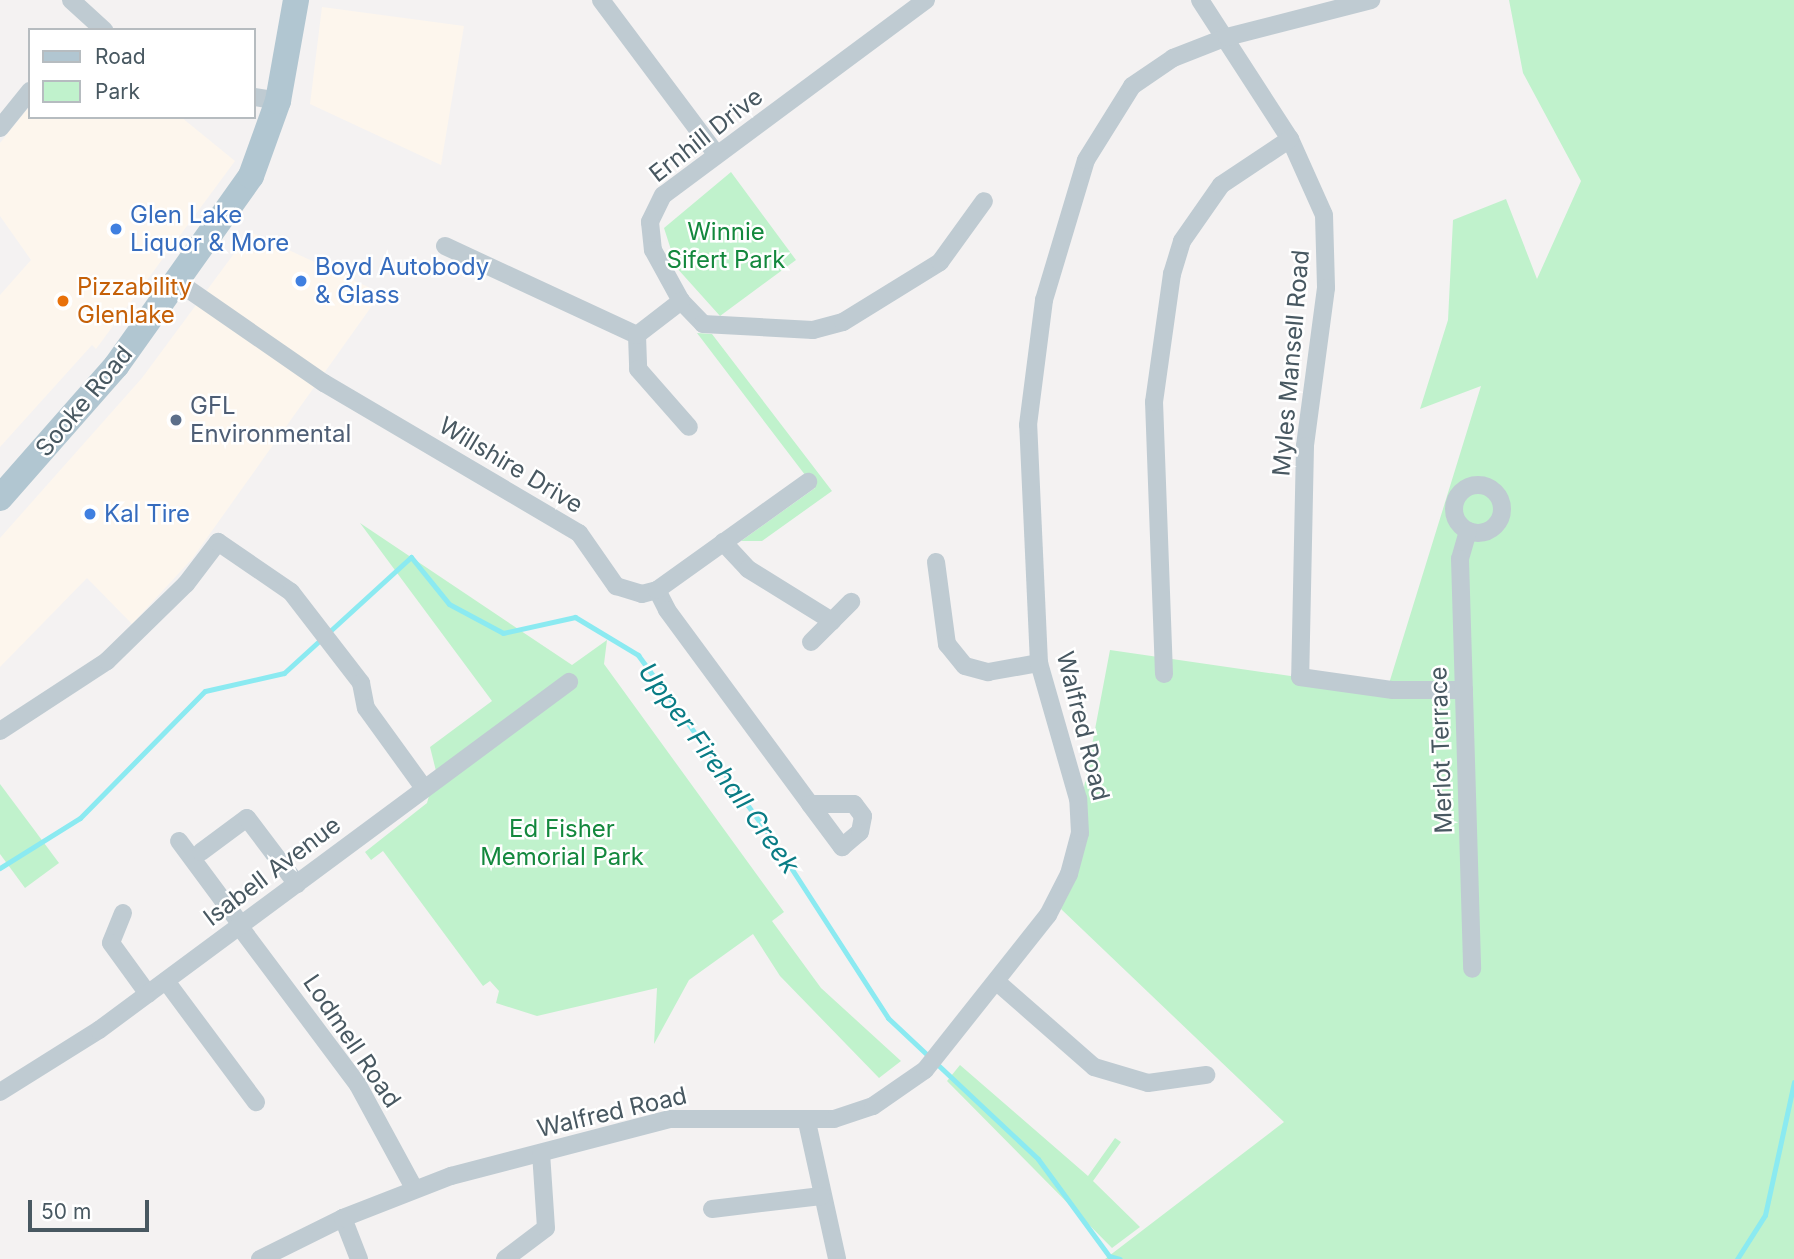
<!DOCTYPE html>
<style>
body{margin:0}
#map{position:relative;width:1794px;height:1259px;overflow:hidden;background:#f4f2f2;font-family:Inter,sans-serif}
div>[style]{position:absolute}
.commercial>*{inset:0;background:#fdf6ed}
.green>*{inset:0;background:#c0f2cc}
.stream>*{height:5px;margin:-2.5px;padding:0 2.5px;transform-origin:2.5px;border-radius:2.5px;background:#8beaf1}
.street>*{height:18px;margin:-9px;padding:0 9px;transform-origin:9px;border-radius:9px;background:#bfcbd2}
.street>.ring{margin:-9px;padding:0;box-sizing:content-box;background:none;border:18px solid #bfcbd2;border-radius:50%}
.primary>*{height:26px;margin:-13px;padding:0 13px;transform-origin:13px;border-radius:13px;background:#b1c6d1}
.dots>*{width:19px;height:19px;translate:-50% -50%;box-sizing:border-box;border:4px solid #fff;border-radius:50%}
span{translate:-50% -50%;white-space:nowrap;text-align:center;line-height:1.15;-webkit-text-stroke:5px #fff;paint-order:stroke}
.street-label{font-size:24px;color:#485861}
.shop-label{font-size:24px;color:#366cbe}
.left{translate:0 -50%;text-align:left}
.park-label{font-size:24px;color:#13883d}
.food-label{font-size:24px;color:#c56008}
.service-label{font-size:24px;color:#4e5e75}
.water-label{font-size:26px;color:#097c85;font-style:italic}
.legend{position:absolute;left:28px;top:28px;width:228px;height:91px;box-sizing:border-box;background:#fff;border:2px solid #b6bcc0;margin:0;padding:9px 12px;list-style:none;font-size:21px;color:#485861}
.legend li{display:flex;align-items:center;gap:14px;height:35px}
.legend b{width:35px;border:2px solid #b6bcc0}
.scale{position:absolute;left:28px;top:1200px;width:121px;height:32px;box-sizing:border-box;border:4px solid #485861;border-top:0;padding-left:9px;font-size:21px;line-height:24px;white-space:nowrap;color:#485861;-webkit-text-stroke:5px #fff;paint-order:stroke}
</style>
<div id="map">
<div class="commercial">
<div style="clip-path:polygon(322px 7px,464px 26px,441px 165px,310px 104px)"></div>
<div style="clip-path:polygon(30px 106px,30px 117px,181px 117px,235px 161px,96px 349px,92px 345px,0 447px,0 295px,31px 260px,0 216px,0 143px)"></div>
<div style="clip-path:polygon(250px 232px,381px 293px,192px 559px,132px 624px,87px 578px,0 667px,0 538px,142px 378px)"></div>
</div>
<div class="green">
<div style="clip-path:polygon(1509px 0,1794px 0,1794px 1259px,1105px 1259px,1284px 1122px,1061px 909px,1110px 650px,1387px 690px,1481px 386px,1420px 409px,1448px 320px,1453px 220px,1506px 199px,1537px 279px,1581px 181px,1523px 73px)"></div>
<div style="clip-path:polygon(731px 172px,796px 260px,720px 316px,667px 257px,672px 253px,664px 228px)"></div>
<div style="clip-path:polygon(697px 333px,712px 334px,832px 491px,762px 541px,741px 541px,815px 488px)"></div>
<div style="clip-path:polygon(360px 523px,572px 665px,607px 640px,604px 664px,784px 912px,772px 921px,821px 988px,901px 1061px,879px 1078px,780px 976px,753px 934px,689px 980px,654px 1044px,657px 988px,537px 1016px,496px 1003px,499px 991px,490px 981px,483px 986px,383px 851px,371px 860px,365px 852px,427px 803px,436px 771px,430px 747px,492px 701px)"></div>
<div style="clip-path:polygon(0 784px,59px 863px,25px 888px,0 854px)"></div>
<div style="clip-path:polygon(960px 1065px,1088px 1176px,1115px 1138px,1121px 1142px,1093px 1181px,1140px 1227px,1112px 1248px,947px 1081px)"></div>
</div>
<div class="stream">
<div style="left:0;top:868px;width:94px;rotate:-32deg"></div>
<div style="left:80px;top:818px;width:178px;rotate:-45.5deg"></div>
<div style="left:205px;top:691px;width:81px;rotate:-12.8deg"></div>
<div style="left:284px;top:673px;width:172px;rotate:-42.4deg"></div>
<div style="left:411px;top:557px;width:60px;rotate:51deg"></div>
<div style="left:449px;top:604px;width:61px;rotate:28.2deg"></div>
<div style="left:503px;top:633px;width:74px;rotate:-12.5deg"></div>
<div style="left:575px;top:617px;width:74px;rotate:31.1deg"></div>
<div style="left:638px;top:655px;width:229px;rotate:53.9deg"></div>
<div style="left:773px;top:840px;width:212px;rotate:57.1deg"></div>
<div style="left:888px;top:1018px;width:206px;rotate:43.2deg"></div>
<div style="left:1038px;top:1159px;width:120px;rotate:53.8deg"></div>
<div style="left:1109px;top:1256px;width:11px;rotate:15deg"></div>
<div style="left:1737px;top:1259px;width:52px;rotate:-57.5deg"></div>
<div style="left:1765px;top:1215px;width:136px;rotate:-77.7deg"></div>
</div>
<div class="street">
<div style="left:71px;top:0;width:45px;rotate:42.3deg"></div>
<div style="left:601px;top:0;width:192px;rotate:53.2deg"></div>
<div style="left:926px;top:0;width:327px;rotate:143.4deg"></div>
<div style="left:663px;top:195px;width:30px;rotate:116deg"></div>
<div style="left:650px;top:222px;width:28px;rotate:84deg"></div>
<div style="left:653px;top:250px;width:58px;rotate:61.2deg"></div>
<div style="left:681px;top:301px;width:32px;rotate:46deg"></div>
<div style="left:703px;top:324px;width:110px;rotate:3.1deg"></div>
<div style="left:813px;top:330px;width:31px;rotate:-15deg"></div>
<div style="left:843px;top:322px;width:114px;rotate:-31.7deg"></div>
<div style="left:940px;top:262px;width:75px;rotate:-54.2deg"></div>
<div style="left:1200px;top:0;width:166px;rotate:57.1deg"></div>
<div style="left:1290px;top:139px;width:83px;rotate:65.9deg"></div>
<div style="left:1324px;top:215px;width:73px;rotate:88.4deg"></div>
<div style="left:1326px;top:288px;width:159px;rotate:97.6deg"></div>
<div style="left:1305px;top:446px;width:231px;rotate:91.2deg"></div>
<div style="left:1300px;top:677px;width:94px;rotate:8deg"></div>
<div style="left:1393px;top:690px;width:71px"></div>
<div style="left:254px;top:97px;width:24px;rotate:9deg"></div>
<div style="left:0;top:128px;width:48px;rotate:-51deg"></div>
<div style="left:445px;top:246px;width:212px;rotate:24.9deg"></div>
<div style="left:178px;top:282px;width:178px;rotate:34.7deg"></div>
<div style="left:324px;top:383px;width:296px;rotate:30.5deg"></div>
<div style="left:579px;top:533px;width:65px;rotate:55.1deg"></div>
<div style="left:616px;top:586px;width:27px;rotate:17deg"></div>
<div style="left:642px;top:594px;width:16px;rotate:-15deg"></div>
<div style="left:657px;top:590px;width:22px;rotate:63deg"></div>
<div style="left:667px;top:610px;width:241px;rotate:53.6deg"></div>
<div style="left:810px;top:804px;width:54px;rotate:53.3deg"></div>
<div style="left:842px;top:847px;width:23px;rotate:-40deg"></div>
<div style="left:860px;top:832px;width:16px;rotate:-79deg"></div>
<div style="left:863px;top:816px;width:15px;rotate:-127deg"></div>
<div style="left:854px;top:804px;width:44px;rotate:180deg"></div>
<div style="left:637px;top:335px;width:34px;rotate:88deg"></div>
<div style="left:638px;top:369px;width:77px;rotate:48.7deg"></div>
<div style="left:637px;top:335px;width:56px;rotate:-37.7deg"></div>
<div class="ring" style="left:1454px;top:485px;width:30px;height:30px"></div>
<div style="left:1468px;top:531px;width:29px;rotate:106deg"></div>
<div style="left:1460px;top:559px;width:410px;rotate:88.3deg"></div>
<div style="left:723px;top:542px;width:37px;rotate:47deg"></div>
<div style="left:748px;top:569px;width:99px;rotate:31.8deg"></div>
<div style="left:936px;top:562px;width:83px;rotate:82.4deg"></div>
<div style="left:947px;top:644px;width:28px;rotate:51deg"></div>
<div style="left:965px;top:666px;width:24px;rotate:15deg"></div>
<div style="left:988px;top:672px;width:52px;rotate:-10deg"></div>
<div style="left:657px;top:590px;width:186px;rotate:-35.6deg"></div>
<div style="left:811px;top:642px;width:57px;rotate:-45deg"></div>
<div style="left:1164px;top:674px;width:272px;rotate:-92.1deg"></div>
<div style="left:1154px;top:402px;width:129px;rotate:-82deg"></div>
<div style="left:1172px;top:274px;width:34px;rotate:-73deg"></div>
<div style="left:1182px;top:241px;width:68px;rotate:-55.1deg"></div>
<div style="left:1221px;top:185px;width:83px;rotate:-33.7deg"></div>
<div style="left:0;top:731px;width:128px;rotate:-33.2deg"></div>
<div style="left:107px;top:661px;width:110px;rotate:-44.3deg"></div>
<div style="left:186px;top:584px;width:53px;rotate:-52.7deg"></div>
<div style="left:218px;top:542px;width:88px;rotate:34.4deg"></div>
<div style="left:291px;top:592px;width:115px;rotate:52.4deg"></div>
<div style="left:361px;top:683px;width:25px;rotate:79deg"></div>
<div style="left:366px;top:708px;width:99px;rotate:54.1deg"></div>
<div style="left:179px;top:841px;width:106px;rotate:53.5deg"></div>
<div style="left:201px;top:852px;width:57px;rotate:-36.5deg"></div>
<div style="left:247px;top:818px;width:83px;rotate:52.9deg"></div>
<div style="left:123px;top:913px;width:32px;rotate:112deg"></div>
<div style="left:111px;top:943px;width:63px;rotate:54deg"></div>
<div style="left:240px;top:927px;width:197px;rotate:53.2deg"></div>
<div style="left:358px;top:1085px;width:117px;rotate:61.5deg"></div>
<div style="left:166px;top:981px;width:151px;rotate:53.4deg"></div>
<div style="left:997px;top:982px;width:129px;rotate:41.2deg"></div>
<div style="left:1094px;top:1067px;width:56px;rotate:16.5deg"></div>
<div style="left:1148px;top:1083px;width:59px;rotate:-7.9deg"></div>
<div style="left:0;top:1092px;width:117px;rotate:-32.1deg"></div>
<div style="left:99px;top:1030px;width:585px;rotate:-36.52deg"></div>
<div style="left:807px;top:1122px;width:140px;rotate:77.6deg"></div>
<div style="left:712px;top:1209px;width:110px;rotate:-6.8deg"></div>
<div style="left:343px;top:1218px;width:44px;rotate:68.7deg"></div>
<div style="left:260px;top:1259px;width:93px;rotate:-26.3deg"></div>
<div style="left:343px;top:1218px;width:116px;rotate:-21.3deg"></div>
<div style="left:451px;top:1176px;width:226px;rotate:-14.6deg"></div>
<div style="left:670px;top:1119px;width:164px"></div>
<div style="left:834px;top:1119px;width:41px;rotate:-18.4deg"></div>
<div style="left:873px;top:1106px;width:63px;rotate:-34.7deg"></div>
<div style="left:925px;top:1070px;width:198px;rotate:-51.6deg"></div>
<div style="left:1048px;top:915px;width:46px;rotate:-62.9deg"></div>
<div style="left:1069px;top:874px;width:42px;rotate:-75deg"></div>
<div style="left:1080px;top:833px;width:34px;rotate:-93deg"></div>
<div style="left:1078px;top:799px;width:141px;rotate:-106deg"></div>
<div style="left:1039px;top:663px;width:238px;rotate:-92.6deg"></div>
<div style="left:1028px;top:425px;width:126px;rotate:-82.7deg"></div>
<div style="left:1044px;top:300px;width:146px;rotate:-73.3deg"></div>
<div style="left:1086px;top:160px;width:87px;rotate:-58.1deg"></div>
<div style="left:1132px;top:86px;width:50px;rotate:-34.3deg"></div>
<div style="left:1173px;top:58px;width:58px;rotate:-21.3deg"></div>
<div style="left:1227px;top:37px;width:149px;rotate:-14.4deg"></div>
<div style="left:505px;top:1259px;width:51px;rotate:-37.1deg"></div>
<div style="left:546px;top:1228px;width:75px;rotate:-93.8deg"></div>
</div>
<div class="primary">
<div style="left:0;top:498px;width:176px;rotate:-48.7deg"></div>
<div style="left:116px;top:366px;width:233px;rotate:-54.6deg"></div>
<div style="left:251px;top:176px;width:80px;rotate:-70.2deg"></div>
<div style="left:278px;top:101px;width:103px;rotate:-79.9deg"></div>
</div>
<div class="dots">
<div style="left:116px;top:229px;background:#3f7fe0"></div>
<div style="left:301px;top:281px;background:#3f7fe0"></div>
<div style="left:63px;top:301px;background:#e8710a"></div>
<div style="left:176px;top:420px;background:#5c6f8a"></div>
<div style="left:90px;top:514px;background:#3f7fe0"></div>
</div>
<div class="street-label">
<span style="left:706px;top:135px;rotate:-38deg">Ernhill Drive</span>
<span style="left:1291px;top:363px;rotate:-85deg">Myles Mansell Road</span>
<span style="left:84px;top:401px;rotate:-50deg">Sooke Road</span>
<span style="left:511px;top:465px;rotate:31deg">Willshire Drive</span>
<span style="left:1083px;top:726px;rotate:76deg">Walfred Road</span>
<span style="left:1441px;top:750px;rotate:-92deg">Merlot Terrace</span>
<span style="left:272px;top:871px;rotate:-37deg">Isabell Avenue</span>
<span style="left:352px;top:1041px;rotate:56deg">Lodmell Road</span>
<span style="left:612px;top:1112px;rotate:-13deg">Walfred Road</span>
</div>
<div class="shop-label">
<span class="left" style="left:130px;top:229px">Glen Lake<br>Liquor &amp; More</span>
<span class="left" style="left:315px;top:281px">Boyd Autobody<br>&amp; Glass</span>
<span class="left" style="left:104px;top:514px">Kal Tire</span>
</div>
<div class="park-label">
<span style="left:726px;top:246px">Winnie<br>Sifert Park</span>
<span style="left:562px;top:843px">Ed Fisher<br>Memorial Park</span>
</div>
<div class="food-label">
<span class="left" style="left:77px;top:301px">Pizzability<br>Glenlake</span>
</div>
<div class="service-label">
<span class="left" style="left:190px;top:420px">GFL<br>Environmental</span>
</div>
<div class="water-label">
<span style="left:719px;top:768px;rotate:54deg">Upper Firehall Creek</span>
</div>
<ul class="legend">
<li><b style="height:9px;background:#b1c6d1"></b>Road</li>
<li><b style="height:19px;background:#c0f2cc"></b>Park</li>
</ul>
<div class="scale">50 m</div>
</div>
